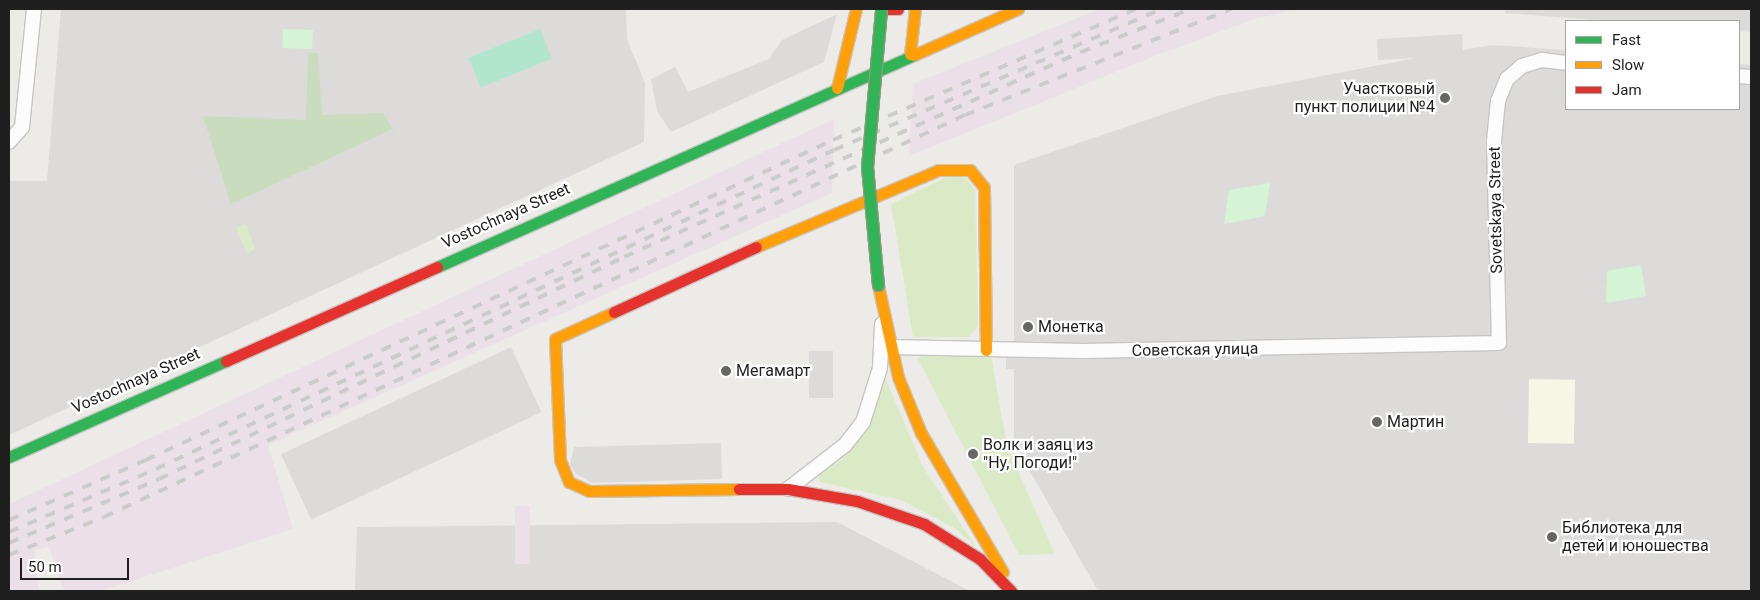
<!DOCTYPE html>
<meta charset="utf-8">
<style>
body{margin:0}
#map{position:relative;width:1760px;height:600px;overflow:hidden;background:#edebe8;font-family:Roboto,sans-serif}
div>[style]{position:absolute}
.residential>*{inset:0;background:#dcdbd9;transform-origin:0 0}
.industrial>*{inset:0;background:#ebe0e7;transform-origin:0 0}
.education>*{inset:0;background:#f7f5e3;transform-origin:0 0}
.grass>*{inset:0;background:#dbeac6}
.forest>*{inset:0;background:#c9dcbd}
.park>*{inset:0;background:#d5f3d5;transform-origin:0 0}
.pitch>*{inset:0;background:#b2e5ce;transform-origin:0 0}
.roads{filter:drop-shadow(1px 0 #c6c5c4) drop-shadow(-1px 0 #c6c5c4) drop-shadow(0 1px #c6c5c4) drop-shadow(0 -1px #c6c5c4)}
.street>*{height:14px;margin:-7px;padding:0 7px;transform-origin:7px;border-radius:7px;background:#fcfcfc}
.fast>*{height:11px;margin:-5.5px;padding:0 5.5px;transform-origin:5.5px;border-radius:5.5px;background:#30b455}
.slow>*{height:11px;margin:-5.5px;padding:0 5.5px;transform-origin:5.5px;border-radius:5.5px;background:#ff9f0a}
.jam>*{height:11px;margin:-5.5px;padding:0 5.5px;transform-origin:5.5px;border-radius:5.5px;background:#e5322d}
.rail>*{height:4px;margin-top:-2px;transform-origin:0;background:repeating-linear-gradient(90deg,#cbcbca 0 10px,transparent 0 20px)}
.bridges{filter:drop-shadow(1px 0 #979780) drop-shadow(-1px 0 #979780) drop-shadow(0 1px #979780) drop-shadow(0 -1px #979780)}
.fast-bridge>*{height:11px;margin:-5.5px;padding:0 5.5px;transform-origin:5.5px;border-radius:5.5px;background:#30b455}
.dots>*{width:14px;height:14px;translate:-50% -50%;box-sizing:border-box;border:2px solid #fff;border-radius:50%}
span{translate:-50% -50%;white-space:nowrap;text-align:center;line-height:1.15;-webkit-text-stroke:4.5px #fff;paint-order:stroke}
.poi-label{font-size:16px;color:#1f1f1f}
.right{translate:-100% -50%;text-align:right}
.left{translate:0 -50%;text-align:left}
.street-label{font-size:16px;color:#1f1f1f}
.frame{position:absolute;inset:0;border:10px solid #1f1f1f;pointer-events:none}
.legend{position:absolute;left:1565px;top:20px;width:175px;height:90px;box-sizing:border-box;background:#fff;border:1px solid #a5a5a5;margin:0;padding:6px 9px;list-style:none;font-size:15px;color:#1f1f1f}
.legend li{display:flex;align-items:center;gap:10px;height:25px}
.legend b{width:25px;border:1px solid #a5a5a5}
.scale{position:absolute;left:20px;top:558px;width:109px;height:22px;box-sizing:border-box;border:2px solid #1f1f1f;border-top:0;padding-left:6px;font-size:15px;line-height:18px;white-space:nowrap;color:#1f1f1f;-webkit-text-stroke:4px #fff;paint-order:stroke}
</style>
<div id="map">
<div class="residential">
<div style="clip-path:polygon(61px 9px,626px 9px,627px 39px,645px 83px,644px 142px,9px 435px,9px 181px,47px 181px)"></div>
<div style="clip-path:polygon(1506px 9px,1751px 9px,1751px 32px,1739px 31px,1739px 21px,1611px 21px,1505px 13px)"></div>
<div style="clip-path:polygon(837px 14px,824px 62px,671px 132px,657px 111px,651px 79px,675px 67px,688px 92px,769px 59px,782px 40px)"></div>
<div style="clip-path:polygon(1462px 34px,1463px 50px,1492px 45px,1566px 50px,1566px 109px,1739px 109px,1739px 64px,1751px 65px,1751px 591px,1098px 591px,1014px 443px,1014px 369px,1006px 369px,1006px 354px,1014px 354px,1014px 165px,1217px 96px,1416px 58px,1378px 60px,1377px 39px)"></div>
<div style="left:511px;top:347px;width:72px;height:254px;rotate:65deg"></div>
<div style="left:809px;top:351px;width:24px;height:47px"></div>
<div style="clip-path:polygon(721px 443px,722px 479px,592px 483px,575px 473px,570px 464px,574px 447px)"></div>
<div style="clip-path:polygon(837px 522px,970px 591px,355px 591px,357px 527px)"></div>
</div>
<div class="industrial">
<div style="clip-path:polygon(1100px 9px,1298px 9px,1257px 18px,1155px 56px,909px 156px,913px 84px)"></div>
<div style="clip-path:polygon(834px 119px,832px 193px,268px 445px,293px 529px,101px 591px,63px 591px,49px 547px,34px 550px,39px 591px,9px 591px,9px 504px)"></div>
<div style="left:530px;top:506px;width:58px;height:15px;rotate:90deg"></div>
</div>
<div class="education">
<div style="left:1529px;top:379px;width:46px;height:64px;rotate:1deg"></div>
</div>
<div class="grass">
<div style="clip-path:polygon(950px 175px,966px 178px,975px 190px,978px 326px,969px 337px,913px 337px,891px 204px)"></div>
<div style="clip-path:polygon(246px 224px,255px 249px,247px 254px,236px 227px)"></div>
<div style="clip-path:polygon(926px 352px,991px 354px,1007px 447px,1055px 554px,1019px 555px,918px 359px)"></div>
<div style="clip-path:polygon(885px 377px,923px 467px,977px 548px,956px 529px,901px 500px,820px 482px,818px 475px,843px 459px,864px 432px)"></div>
</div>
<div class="forest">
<div style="clip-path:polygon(308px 53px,318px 53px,322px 115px,383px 113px,393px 129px,231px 204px,203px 116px,306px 120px)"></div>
</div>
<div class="park">
<div style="left:283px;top:29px;width:30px;height:19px;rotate:2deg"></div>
<div style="clip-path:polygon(1270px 183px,1265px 216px,1224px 224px,1229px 190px)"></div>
<div style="clip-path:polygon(1641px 265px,1646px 296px,1606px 303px,1607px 271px)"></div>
</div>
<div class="pitch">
<div style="left:540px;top:29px;width:32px;height:77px;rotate:68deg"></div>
</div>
<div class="roads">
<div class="street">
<div style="left:1739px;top:76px;width:12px;rotate:5deg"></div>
<div style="left:9px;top:142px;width:20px;rotate:-49deg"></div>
<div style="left:22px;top:127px;width:119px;rotate:-84.2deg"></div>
<div style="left:891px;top:347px;width:192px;rotate:1.2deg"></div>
<div style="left:1083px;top:351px;width:416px;rotate:-1.1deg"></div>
<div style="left:1499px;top:343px;width:202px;rotate:-91.4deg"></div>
<div style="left:1494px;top:141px;width:40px;rotate:-84.3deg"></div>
<div style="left:1498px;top:101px;width:24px;rotate:-68deg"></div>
<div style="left:1507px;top:79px;width:20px;rotate:-41deg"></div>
<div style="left:1522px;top:66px;width:21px;rotate:-17deg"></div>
<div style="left:1542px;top:60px;width:24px;rotate:7deg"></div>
<div style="left:788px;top:489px;width:72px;rotate:-37.7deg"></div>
<div style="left:845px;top:445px;width:29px;rotate:-52deg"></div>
<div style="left:863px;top:422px;width:57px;rotate:-72.5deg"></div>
<div style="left:880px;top:368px;width:44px;rotate:-87.4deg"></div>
</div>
<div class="fast">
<div style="left:437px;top:267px;width:522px;rotate:-23.96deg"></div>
<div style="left:9px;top:457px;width:237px;rotate:-23.9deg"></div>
</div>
<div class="slow">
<div style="left:910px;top:54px;width:45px;rotate:-83.7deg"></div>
<div style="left:914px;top:55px;width:114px;rotate:-23.9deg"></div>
<div style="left:837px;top:88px;width:81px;rotate:-76.5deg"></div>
<div style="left:756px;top:247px;width:198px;rotate:-22.9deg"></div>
<div style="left:938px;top:170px;width:32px"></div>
<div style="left:970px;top:170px;width:22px;rotate:51deg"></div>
<div style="left:984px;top:187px;width:163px;rotate:89.3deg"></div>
<div style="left:878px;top:285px;width:94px;rotate:77.7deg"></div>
<div style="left:898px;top:377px;width:61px;rotate:67.7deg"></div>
<div style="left:921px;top:433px;width:161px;rotate:59.5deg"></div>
<div style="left:614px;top:312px;width:65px;rotate:155.4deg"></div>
<div style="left:555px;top:339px;width:121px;rotate:87.6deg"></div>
<div style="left:560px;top:460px;width:24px;rotate:68deg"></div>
<div style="left:569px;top:482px;width:22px;rotate:24deg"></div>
<div style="left:589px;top:491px;width:150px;rotate:-0.8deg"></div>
</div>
<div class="jam">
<div style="left:882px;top:9px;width:16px"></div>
<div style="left:614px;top:312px;width:156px;rotate:-24.6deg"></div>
<div style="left:226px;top:361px;width:231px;rotate:-24deg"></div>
<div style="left:739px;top:489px;width:49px"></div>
<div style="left:788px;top:489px;width:70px;rotate:9.9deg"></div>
<div style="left:857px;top:501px;width:71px;rotate:18.9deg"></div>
<div style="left:924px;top:524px;width:66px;rotate:32deg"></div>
<div style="left:980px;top:559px;width:45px;rotate:45.9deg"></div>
</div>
</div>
<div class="rail">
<div style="left:9px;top:520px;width:150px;rotate:-23.7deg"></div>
<div style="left:146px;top:460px;width:758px;rotate:-24.98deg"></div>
<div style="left:833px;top:140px;width:330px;rotate:-23.4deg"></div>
<div style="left:9px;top:532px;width:160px;rotate:-23.2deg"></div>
<div style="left:156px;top:469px;width:749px;rotate:-25.2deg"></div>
<div style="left:834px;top:150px;width:357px;rotate:-23.3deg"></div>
<div style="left:9px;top:543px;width:163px;rotate:-23.1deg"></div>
<div style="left:159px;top:479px;width:515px;rotate:-25.52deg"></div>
<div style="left:624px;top:257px;width:501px;rotate:-24.16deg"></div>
<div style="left:1081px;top:52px;width:118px;rotate:-21.4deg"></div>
<div style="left:9px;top:555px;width:102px;rotate:-21.8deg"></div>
<div style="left:104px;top:517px;width:950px;rotate:-25.03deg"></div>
<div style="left:965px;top:115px;width:287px;rotate:-21.7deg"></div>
</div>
<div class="bridges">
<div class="fast-bridge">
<div style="left:878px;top:285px;width:119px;rotate:-95.3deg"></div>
<div style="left:867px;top:167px;width:159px;rotate:-84.9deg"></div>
</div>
</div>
<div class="dots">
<div style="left:1445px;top:98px;background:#676665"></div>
<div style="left:1028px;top:327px;background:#676665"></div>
<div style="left:726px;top:371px;background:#676665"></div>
<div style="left:1377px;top:422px;background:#676665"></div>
<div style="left:973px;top:454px;background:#676665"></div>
<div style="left:1552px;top:537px;background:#676665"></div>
</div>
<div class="poi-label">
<span class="right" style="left:1435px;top:98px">Участковый<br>пункт полиции №4</span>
<span class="left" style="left:1038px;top:327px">Монетка</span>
<span class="left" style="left:736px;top:371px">Мегамарт</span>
<span class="left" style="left:1387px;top:422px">Мартин</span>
<span class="left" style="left:983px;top:454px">Волк и заяц из<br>"Ну, Погоди!"</span>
<span class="left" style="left:1562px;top:537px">Библиотека для<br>детей и юношества</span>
</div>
<div class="street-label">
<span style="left:1496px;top:210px;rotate:-91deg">Sovetskaya Street</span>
<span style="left:506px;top:216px;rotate:-24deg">Vostochnaya Street</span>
<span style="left:1195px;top:350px;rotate:-1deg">Советская улица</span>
<span style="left:136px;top:381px;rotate:-24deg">Vostochnaya Street</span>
</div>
<div class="frame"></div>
<ul class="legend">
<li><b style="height:6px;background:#30b455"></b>Fast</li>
<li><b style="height:6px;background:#ff9f0a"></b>Slow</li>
<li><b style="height:6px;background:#e5322d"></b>Jam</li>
</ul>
<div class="scale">50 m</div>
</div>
